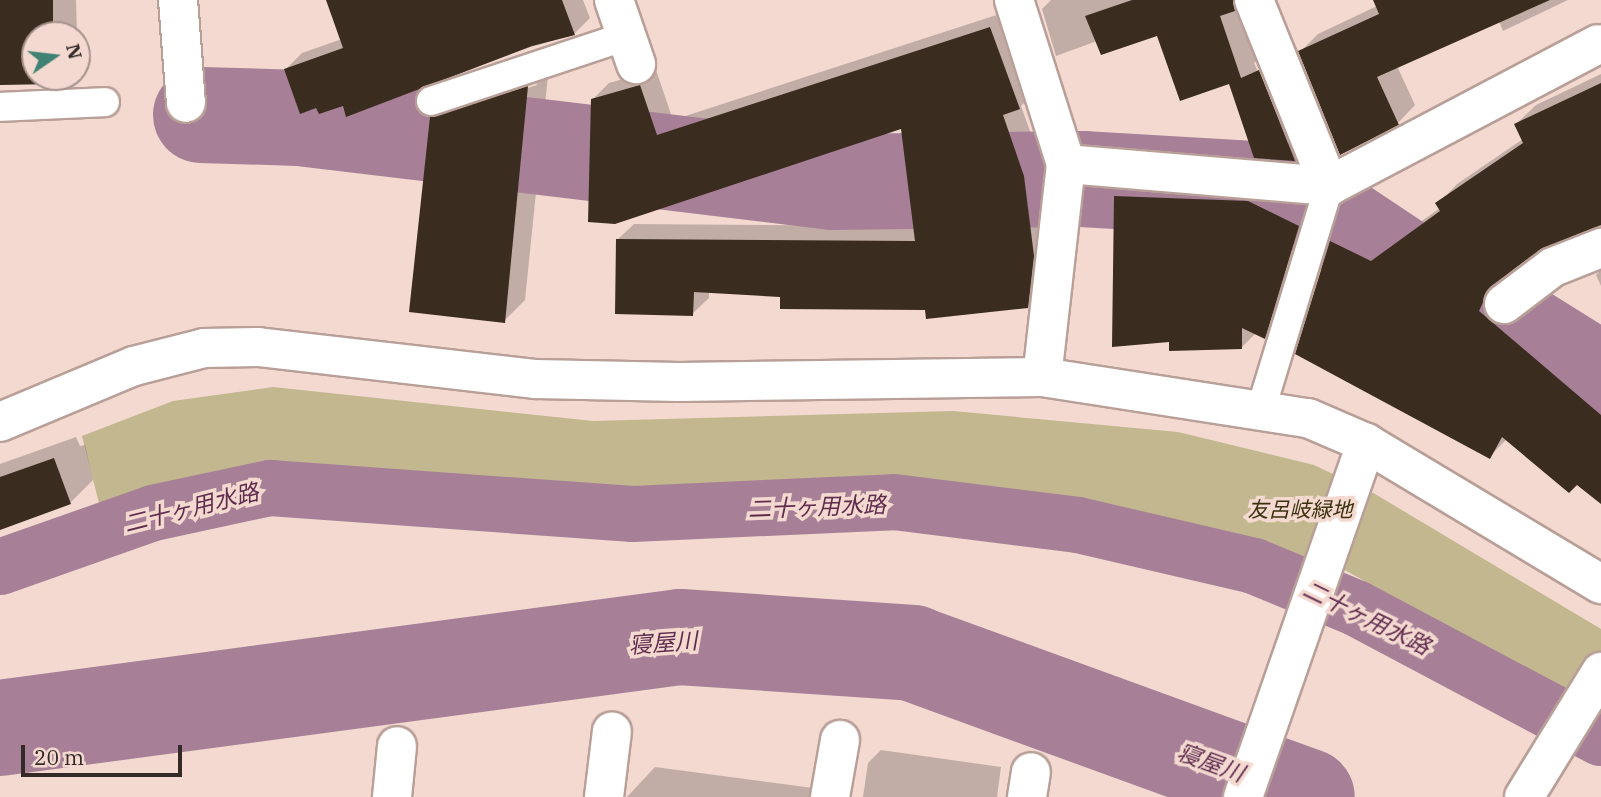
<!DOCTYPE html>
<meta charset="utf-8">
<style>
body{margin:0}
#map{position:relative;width:1601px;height:797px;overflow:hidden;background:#f3d9d0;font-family:"IBM Plex Serif","Noto Sans JP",serif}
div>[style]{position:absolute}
.green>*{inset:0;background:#c2b78f}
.shadow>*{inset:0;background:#0003}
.canal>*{height:56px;margin:-28px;padding:0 28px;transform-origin:28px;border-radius:28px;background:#a78097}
.river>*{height:96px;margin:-48px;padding:0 48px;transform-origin:48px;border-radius:48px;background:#a78097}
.building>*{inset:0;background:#3a2c1e}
.roads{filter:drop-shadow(2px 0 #b89f97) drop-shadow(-2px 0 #b89f97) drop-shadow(0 2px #b89f97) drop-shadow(0 -2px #b89f97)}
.service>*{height:28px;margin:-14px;padding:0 14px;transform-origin:14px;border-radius:14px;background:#fff}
.minor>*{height:38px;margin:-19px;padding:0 19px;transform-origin:19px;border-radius:19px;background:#fff}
.tertiary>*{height:38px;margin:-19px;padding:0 19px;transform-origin:19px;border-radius:19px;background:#fff}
span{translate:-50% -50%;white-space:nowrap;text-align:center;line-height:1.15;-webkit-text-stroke:7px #f3d9d0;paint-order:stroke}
.park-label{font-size:21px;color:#3b310f;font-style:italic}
.water-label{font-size:23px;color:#602c4e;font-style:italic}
.north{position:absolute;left:21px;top:21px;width:70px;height:70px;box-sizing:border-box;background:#f3d9d0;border:2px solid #a6938c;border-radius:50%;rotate:76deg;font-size:19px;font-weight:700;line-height:28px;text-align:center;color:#332926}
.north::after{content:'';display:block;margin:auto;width:24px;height:32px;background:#408274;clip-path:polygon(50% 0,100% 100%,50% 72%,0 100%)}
.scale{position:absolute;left:21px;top:745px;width:161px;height:32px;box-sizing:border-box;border:4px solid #332926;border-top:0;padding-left:9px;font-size:21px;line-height:24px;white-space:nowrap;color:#332926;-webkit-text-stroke:5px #f3d9d0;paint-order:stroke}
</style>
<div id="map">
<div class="green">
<div style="clip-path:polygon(273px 387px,593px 421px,953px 411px,1178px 432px,1314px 465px,1375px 494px,1601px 629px,1601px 711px,1341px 568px,1115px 505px,981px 485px,890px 481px,530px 490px,367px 469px,303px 469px,193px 481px,100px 507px,82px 436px,173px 401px)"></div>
</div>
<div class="shadow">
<div style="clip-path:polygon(0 0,76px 0,77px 35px,35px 35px,35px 77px,58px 77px,54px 82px,0 83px)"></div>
<div style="clip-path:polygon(328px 0,583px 0,590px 18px,574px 34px,344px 104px,286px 69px,302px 53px,342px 39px)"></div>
<div style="clip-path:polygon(evenodd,1051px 0,1236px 0,1258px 63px,1276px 55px,1311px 143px,1295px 159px,1256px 156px,1230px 82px,1158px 34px,1097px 41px,1056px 56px,1042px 9px,1051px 0,1257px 61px,1290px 143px,1254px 63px,1257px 61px)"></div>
<div style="clip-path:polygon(1375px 0,1568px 0,1503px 31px,1499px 21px,1397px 66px,1415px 105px,1398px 123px,1300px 52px,1318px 34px,1377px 6px)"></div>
<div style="clip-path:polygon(1015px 9px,1035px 92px,1021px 106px,1040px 159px,1049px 238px,1043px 290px,1027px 307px,927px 308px,709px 291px,709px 298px,692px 314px,617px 240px,634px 224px,914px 226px,902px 127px,615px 222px,593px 99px,609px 83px,656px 70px,673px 120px)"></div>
<div style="clip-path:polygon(evenodd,549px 66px,525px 300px,504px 321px,431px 118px,453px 97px,549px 66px,536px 82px,537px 85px,448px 113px,448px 109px,536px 82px)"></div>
<div style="clip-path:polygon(1601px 74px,1601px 227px,1593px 226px,1539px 248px,1506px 273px,1498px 291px,1601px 379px,1601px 482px,1507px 439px,1490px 456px,1331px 242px,1350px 223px,1391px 243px,1440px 208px,1438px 204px,1457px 184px,1523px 139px,1516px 124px,1536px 105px)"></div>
<div style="clip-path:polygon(1131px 181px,1264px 186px,1314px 210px,1280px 322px,1264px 337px,1256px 333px,1241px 348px,1170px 340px,1115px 197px)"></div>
<div style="clip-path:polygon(1601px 270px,1601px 286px,1596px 275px)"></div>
<div style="clip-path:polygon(76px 437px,80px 446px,85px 445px,93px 480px,70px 503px,0 528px,0 464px)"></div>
<div style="clip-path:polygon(881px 750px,1001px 767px,997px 797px,863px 797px,868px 763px)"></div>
<div style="clip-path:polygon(655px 767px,828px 790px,827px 797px,627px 797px)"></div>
</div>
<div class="canal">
<div style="left:0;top:567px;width:162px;rotate:-19.4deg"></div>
<div style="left:153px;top:513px;width:120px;rotate:-12.1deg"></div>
<div style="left:270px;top:488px;width:364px;rotate:4.1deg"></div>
<div style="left:633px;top:514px;width:261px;rotate:-2.6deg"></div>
<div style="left:894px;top:502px;width:185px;rotate:7.1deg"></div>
<div style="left:1078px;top:525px;width:181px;rotate:13.1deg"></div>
<div style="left:1254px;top:566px;width:110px;rotate:22.4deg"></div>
<div style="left:1356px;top:608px;width:277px;rotate:28deg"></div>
</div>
<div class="river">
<div style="left:201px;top:115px;width:99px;rotate:1.7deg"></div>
<div style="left:300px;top:118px;width:537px;rotate:6.85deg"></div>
<div style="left:833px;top:182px;width:249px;rotate:-0.7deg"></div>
<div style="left:1082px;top:179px;width:208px;rotate:3.3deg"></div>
<div style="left:1290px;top:191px;width:141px;rotate:33.7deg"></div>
<div style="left:1407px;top:269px;width:96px;rotate:27.4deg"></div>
<div style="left:1492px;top:313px;width:128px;rotate:32deg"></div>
<div style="left:0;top:728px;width:686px;rotate:-7.62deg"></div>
<div style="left:680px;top:637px;width:233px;rotate:3.9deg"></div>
<div style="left:912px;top:653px;width:420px;rotate:20deg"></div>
</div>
<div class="building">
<div style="clip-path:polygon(0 0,53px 0,53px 35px,35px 35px,35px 77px,54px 77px,54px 84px,0 85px)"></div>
<div style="clip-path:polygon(326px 0,562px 0,575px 35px,532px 46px,346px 117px,343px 106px,319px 114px,316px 108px,300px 114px,284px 69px,343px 48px)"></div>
<div style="clip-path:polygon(1132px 0,1233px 0,1235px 11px,1220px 16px,1241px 78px,1259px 70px,1295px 161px,1254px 158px,1229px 84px,1180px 101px,1157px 36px,1101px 55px,1085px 16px)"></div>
<div style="clip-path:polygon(1373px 0,1550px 0,1377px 77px,1399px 125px,1340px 155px,1298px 51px,1379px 14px)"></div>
<div style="clip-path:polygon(990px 27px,1020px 109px,1003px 115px,1024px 176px,1034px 256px,1028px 308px,926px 319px,925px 310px,780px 309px,780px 297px,694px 292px,693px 316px,615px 314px,616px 239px,915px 241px,901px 129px,615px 224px,588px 222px,591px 99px,640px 85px,657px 135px)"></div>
<div style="clip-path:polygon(1601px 83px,1601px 225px,1540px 250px,1490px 287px,1479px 311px,1601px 415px,1601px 504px,1577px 485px,1569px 493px,1502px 437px,1490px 459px,1295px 354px,1330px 241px,1371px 261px,1440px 211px,1435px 203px,1523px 143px,1514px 124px)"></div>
<div style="clip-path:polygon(528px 86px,505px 323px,409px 312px,430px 117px)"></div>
<div style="clip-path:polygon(1114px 196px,1248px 201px,1299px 226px,1265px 339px,1242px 328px,1242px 349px,1169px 351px,1169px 342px,1112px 347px)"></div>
<div style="clip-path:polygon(54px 458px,71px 504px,0 530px,0 477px)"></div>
</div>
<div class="roads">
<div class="service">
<div style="left:431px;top:101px;width:206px;rotate:-18.4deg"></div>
<div style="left:0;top:107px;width:105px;rotate:-2.7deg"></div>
<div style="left:1261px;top:409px;width:233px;rotate:-73deg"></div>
</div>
<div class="minor">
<div style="left:178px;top:0;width:103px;rotate:85.6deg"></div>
<div style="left:614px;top:0;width:68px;rotate:71deg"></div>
<div style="left:1014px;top:0;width:172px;rotate:72.4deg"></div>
<div style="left:1066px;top:164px;width:214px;rotate:96.4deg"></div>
<div style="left:1254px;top:0;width:201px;rotate:68deg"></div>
<div style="left:1066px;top:164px;width:264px;rotate:4.8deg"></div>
<div style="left:1329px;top:186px;width:304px;rotate:-27.8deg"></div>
<div style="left:1504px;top:304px;width:61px;rotate:-37.1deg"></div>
<div style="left:1553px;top:267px;width:52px;rotate:-21.6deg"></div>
<div style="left:392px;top:797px;width:51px;rotate:-84.4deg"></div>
<div style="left:604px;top:797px;width:66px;rotate:-83.1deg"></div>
<div style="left:830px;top:797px;width:58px;rotate:-80deg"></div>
<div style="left:1027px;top:797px;width:25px;rotate:-81deg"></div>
<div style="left:1243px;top:797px;width:375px;rotate:-70.8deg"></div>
<div style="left:1524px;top:797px;width:147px;rotate:-58.4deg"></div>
</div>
<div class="tertiary">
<div style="left:0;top:422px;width:145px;rotate:-22.7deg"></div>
<div style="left:134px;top:366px;width:72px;rotate:-14.4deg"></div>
<div style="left:204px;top:348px;width:54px;rotate:-1.1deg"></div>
<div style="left:258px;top:347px;width:280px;rotate:6.6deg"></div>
<div style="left:536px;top:379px;width:143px;rotate:1.2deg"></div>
<div style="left:679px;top:382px;width:363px;rotate:-0.8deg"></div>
<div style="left:1042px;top:377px;width:269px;rotate:8.8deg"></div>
<div style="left:1308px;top:418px;width:63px;rotate:23.3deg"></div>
<div style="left:1366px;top:443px;width:274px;rotate:31deg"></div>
</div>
</div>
<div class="park-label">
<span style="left:1300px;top:509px">友呂岐緑地</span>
</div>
<div class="water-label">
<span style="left:817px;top:506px;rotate:-2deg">二十ヶ用水路</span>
<span style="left:191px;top:507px;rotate:-14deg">二十ヶ用水路</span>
<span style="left:1367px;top:617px;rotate:26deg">二十ヶ用水路</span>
<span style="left:663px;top:642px;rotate:-4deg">寝屋川</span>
<span style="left:1211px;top:762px;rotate:20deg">寝屋川</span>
</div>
<div class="north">N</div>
<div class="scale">20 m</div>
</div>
